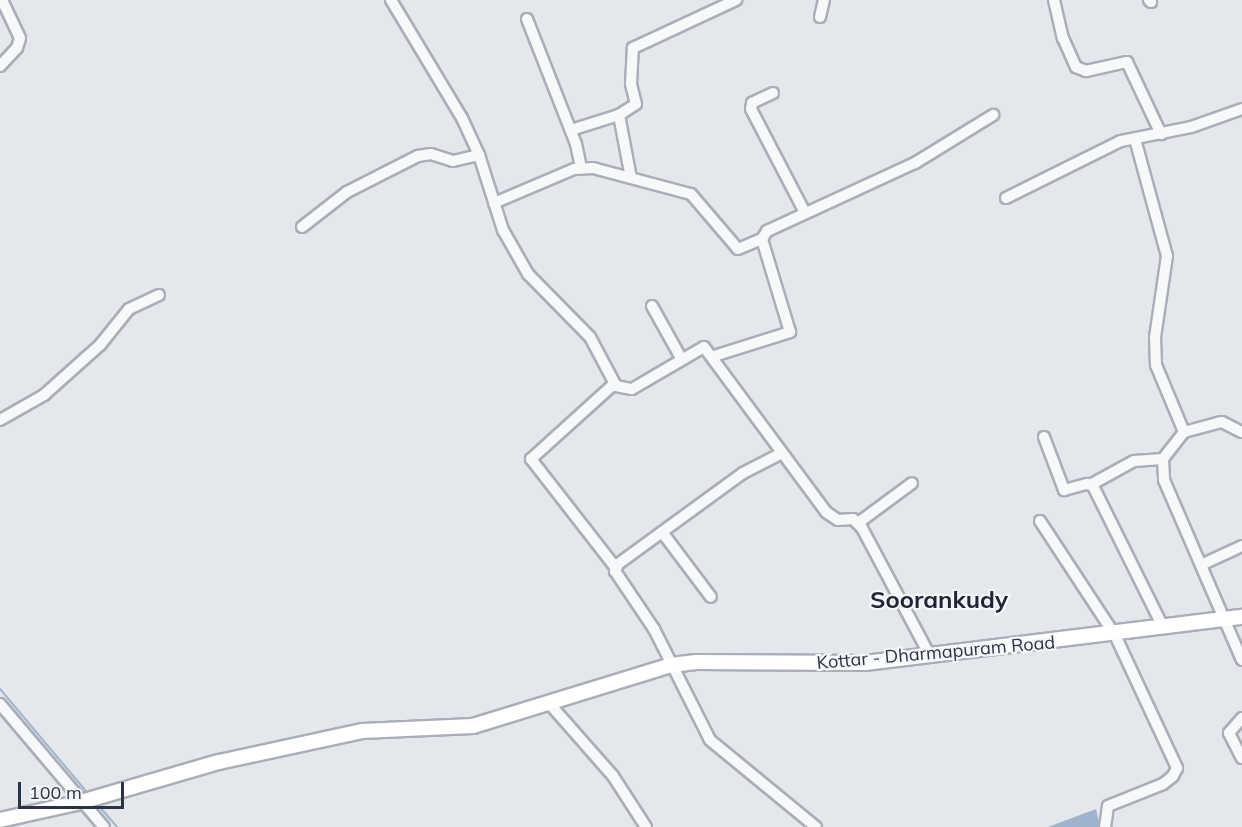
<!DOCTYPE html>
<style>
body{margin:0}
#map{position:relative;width:1242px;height:827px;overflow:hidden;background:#e4e7ec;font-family:Mulish,sans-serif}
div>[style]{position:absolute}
.water>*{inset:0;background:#9fb4cc}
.stream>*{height:2px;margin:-1px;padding:0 1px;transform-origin:1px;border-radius:1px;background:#9fb4cc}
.roads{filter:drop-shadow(2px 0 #a9aeb7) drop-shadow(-2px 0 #a9aeb7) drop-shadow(0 2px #a9aeb7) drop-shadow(0 -2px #a9aeb7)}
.minor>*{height:10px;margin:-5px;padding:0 5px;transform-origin:5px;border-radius:5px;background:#f7f8fa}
.major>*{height:14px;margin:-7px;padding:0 7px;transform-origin:7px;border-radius:7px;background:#fff}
span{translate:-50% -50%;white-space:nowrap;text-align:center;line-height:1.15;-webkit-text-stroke:4.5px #f4f6f9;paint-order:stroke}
.street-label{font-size:18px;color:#2b3445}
.district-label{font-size:24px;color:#1d2536;font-weight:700}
.scale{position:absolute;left:18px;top:782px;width:106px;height:27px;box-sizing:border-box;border:3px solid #2b3445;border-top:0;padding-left:8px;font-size:18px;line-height:21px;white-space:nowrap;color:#2b3445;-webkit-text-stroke:4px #f4f6f9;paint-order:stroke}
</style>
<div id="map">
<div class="water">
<div style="clip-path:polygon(1096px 809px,1100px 827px,1048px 827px)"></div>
</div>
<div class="stream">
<div style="left:0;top:689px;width:133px;rotate:49.9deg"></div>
<div style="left:98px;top:805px;width:29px;rotate:49deg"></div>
</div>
<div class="roads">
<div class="minor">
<div style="left:391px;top:0;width:138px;rotate:59deg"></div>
<div style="left:462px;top:118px;width:41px;rotate:65.3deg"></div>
<div style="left:479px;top:155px;width:79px;rotate:72.3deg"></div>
<div style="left:503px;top:230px;width:51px;rotate:60.4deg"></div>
<div style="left:528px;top:274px;width:88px;rotate:45.5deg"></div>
<div style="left:590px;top:337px;width:55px;rotate:62deg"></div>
<div style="left:616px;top:386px;width:16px;rotate:11deg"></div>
<div style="left:632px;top:389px;width:83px;rotate:-30.3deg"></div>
<div style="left:704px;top:347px;width:205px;rotate:53.5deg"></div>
<div style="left:826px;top:512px;width:14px;rotate:34deg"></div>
<div style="left:838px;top:520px;width:15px;rotate:-4deg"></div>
<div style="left:853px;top:519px;width:13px;rotate:45deg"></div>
<div style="left:862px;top:528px;width:145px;rotate:62deg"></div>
<div style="left:1054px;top:0;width:39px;rotate:77deg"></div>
<div style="left:1063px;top:38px;width:32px;rotate:66deg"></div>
<div style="left:1076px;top:67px;width:11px;rotate:22deg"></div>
<div style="left:1086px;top:71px;width:42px;rotate:-12.4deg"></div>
<div style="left:1127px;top:62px;width:80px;rotate:64.7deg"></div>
<div style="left:1149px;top:0;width:3px;rotate:45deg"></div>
<div style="left:820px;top:17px;width:17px;rotate:-77deg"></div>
<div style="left:527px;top:19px;width:134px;rotate:68.6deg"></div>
<div style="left:576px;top:144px;width:25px;rotate:78deg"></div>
<div style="left:0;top:66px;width:25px;rotate:-47deg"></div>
<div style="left:17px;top:48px;width:10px;rotate:-73deg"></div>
<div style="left:20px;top:38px;width:42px;rotate:-115.3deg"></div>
<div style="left:773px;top:93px;width:23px;rotate:155deg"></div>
<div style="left:752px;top:103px;width:6px;rotate:99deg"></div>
<div style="left:751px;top:109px;width:115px;rotate:62.5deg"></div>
<div style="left:619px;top:115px;width:64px;rotate:79.2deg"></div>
<div style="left:571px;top:130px;width:50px;rotate:-17.4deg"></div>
<div style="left:619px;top:115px;width:20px;rotate:-33deg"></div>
<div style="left:636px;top:104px;width:21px;rotate:-104deg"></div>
<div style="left:631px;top:84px;width:36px;rotate:-87deg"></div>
<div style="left:633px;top:48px;width:114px;rotate:-25deg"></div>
<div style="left:1135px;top:139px;width:121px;rotate:74.7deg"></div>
<div style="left:1167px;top:256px;width:82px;rotate:98.4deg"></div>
<div style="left:1155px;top:337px;width:28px;rotate:88deg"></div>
<div style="left:1156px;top:365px;width:73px;rotate:67.3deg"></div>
<div style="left:1184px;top:432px;width:34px;rotate:128deg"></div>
<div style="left:1163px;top:459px;width:21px;rotate:87deg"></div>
<div style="left:1164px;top:480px;width:196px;rotate:66.6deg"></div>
<div style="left:1006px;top:198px;width:128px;rotate:-26.4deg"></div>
<div style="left:1121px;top:141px;width:71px;rotate:-11.3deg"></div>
<div style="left:1191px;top:127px;width:54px;rotate:-19.4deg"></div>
<div style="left:494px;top:203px;width:87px;rotate:-23deg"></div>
<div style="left:574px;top:169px;width:19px;rotate:-3deg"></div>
<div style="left:593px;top:168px;width:101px;rotate:14.9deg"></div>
<div style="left:691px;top:194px;width:72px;rotate:49.5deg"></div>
<div style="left:738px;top:249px;width:26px;rotate:-23deg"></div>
<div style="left:302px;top:227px;width:57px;rotate:-37.9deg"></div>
<div style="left:347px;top:192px;width:80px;rotate:-26.9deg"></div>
<div style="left:418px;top:156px;width:13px;rotate:-9deg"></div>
<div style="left:431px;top:154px;width:23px;rotate:18deg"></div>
<div style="left:453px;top:161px;width:27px;rotate:-13deg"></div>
<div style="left:652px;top:306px;width:60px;rotate:60.9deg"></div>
<div style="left:714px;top:356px;width:80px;rotate:-17.5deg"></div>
<div style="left:790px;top:332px;width:97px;rotate:-106.8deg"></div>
<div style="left:762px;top:239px;width:9px;rotate:-58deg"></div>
<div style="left:767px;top:231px;width:163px;rotate:-24.7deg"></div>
<div style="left:915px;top:163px;width:92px;rotate:-31.6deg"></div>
<div style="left:614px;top:384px;width:112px;rotate:137.9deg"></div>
<div style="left:531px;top:459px;width:137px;rotate:52.1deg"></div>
<div style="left:0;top:420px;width:51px;rotate:-29.6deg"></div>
<div style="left:44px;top:395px;width:75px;rotate:-41.8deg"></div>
<div style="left:100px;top:345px;width:46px;rotate:-51.1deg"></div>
<div style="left:129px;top:309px;width:33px;rotate:-25deg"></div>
<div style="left:1184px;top:432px;width:39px;rotate:-15deg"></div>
<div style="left:1222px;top:422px;width:22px;rotate:27deg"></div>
<div style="left:1044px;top:437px;width:57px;rotate:69.3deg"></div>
<div style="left:1064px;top:490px;width:24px;rotate:-15deg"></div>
<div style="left:1087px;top:484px;width:6px;rotate:18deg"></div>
<div style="left:1093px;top:486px;width:155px;rotate:63.6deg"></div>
<div style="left:780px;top:454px;width:42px;rotate:152.8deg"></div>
<div style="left:743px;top:473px;width:155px;rotate:143.9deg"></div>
<div style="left:618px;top:564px;width:8px;rotate:113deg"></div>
<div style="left:615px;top:571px;width:70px;rotate:56.1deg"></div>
<div style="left:654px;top:629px;width:124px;rotate:63.2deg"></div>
<div style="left:710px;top:740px;width:137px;rotate:39.4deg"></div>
<div style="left:1092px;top:484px;width:48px;rotate:-28.7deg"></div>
<div style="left:1134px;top:461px;width:29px;rotate:-4deg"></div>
<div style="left:1040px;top:521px;width:136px;rotate:56.7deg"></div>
<div style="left:1115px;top:635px;width:147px;rotate:65deg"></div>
<div style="left:1177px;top:768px;width:9px;rotate:117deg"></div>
<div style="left:1173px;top:776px;width:13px;rotate:141deg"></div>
<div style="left:1163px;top:784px;width:59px;rotate:158.2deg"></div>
<div style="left:1108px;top:806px;width:21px;rotate:98deg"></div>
<div style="left:858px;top:523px;width:67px;rotate:-36.5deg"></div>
<div style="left:662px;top:532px;width:81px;rotate:53deg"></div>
<div style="left:1203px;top:564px;width:43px;rotate:-24.8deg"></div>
<div style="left:548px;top:702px;width:98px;rotate:48.7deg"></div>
<div style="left:613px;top:776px;width:61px;rotate:57.1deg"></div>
<div style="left:0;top:704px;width:161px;rotate:49.8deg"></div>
<div style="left:1242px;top:718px;width:20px;rotate:131deg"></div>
<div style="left:1229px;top:733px;width:28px;rotate:63deg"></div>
</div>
<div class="major">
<div style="left:0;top:820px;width:83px;rotate:-12.5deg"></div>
<div style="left:81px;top:802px;width:144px;rotate:-16.2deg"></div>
<div style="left:219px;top:762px;width:146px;rotate:-12.2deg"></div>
<div style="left:362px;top:731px;width:111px;rotate:-2.6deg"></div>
<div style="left:473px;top:726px;width:207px;rotate:-17.1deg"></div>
<div style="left:671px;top:665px;width:25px;rotate:-7deg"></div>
<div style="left:696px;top:662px;width:169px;rotate:0.3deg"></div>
<div style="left:865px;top:663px;width:380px;rotate:-7deg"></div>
</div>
</div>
<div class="street-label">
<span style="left:936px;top:653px;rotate:-5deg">Kottar - Dharmapuram Road</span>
</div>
<div class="district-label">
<span style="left:939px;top:600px">Soorankudy</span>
</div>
<div class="scale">100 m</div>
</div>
